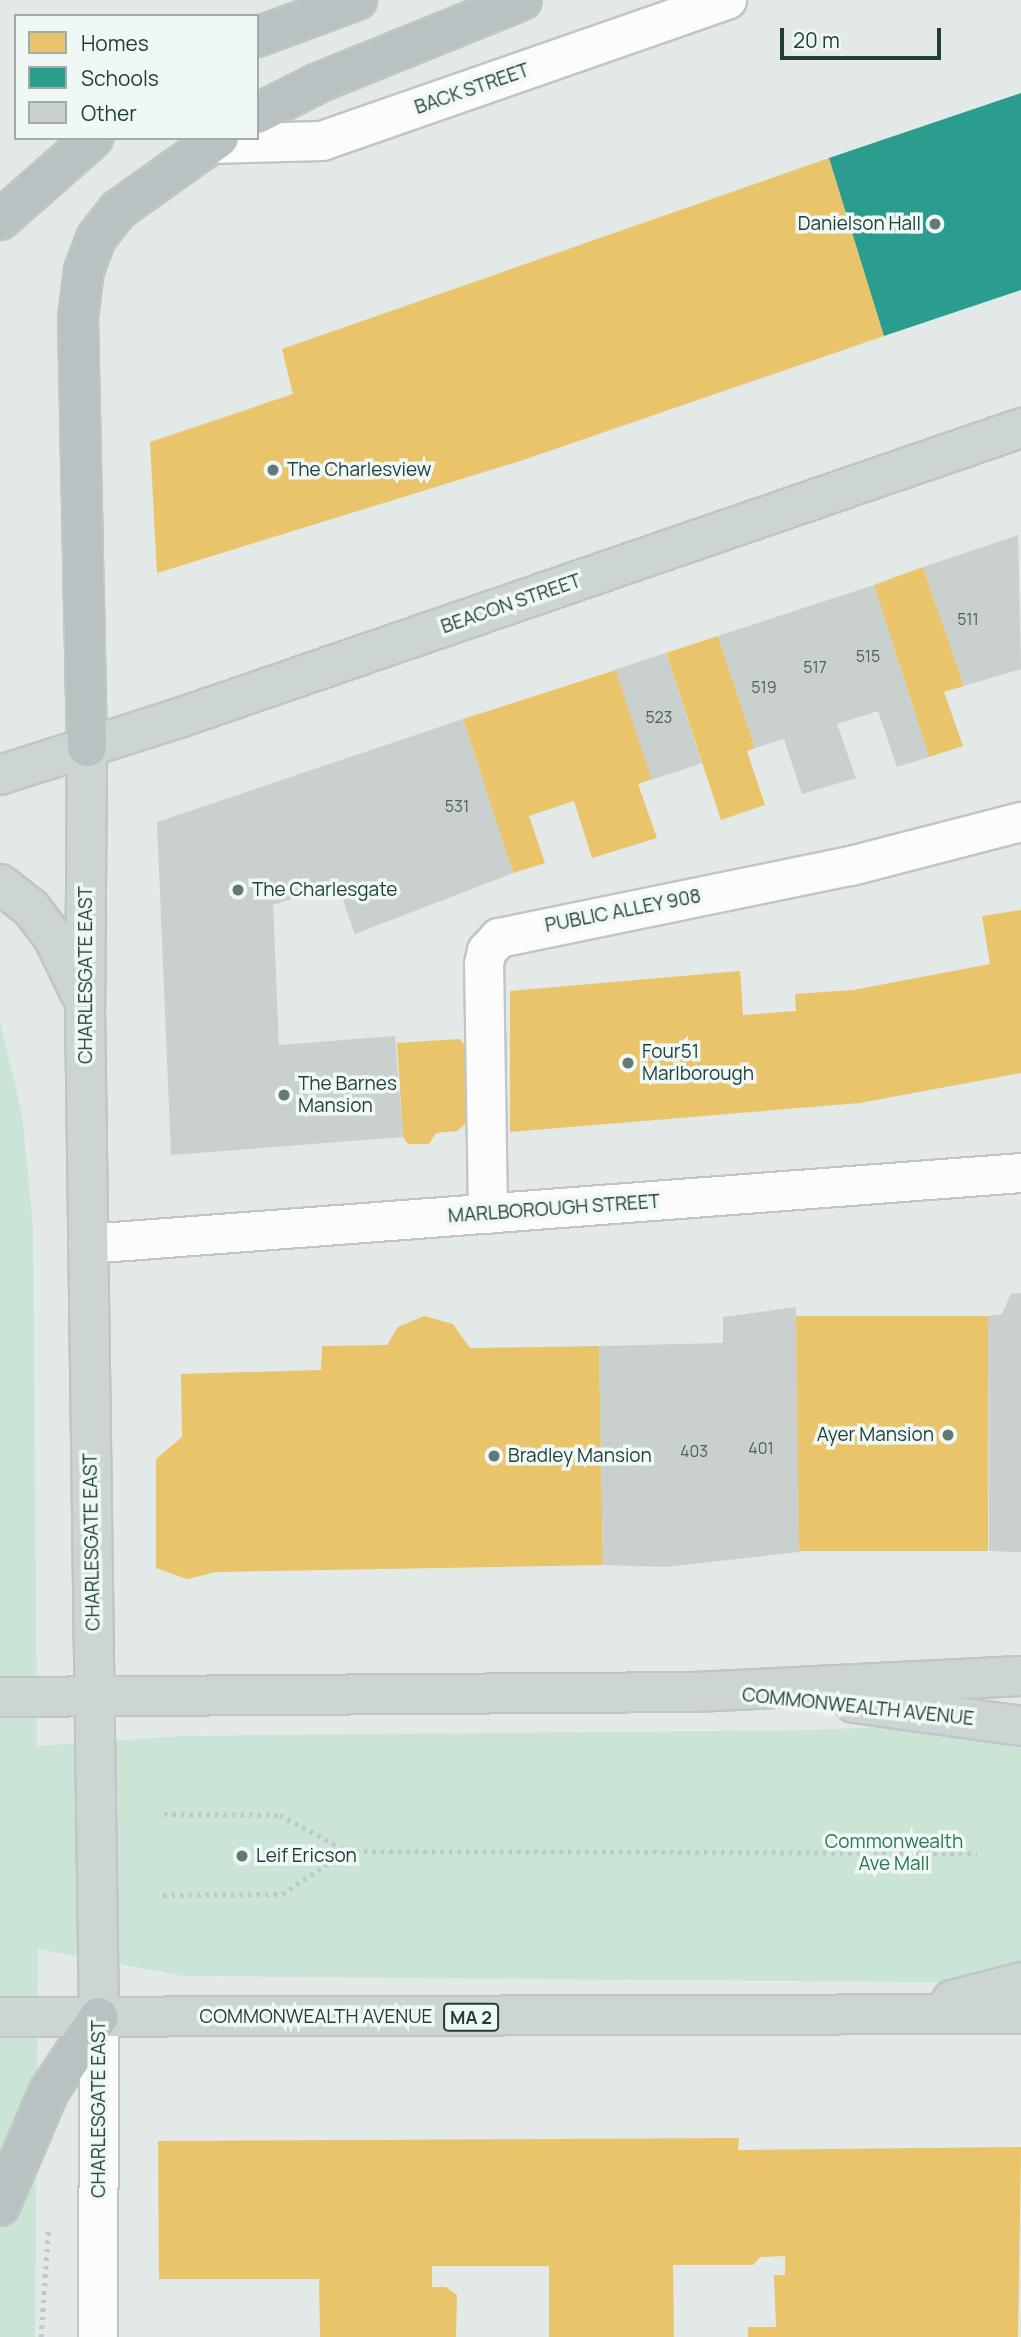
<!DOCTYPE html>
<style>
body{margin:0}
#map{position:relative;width:1021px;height:2337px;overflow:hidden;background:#e2e9e7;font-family:Manrope,sans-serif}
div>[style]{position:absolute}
.green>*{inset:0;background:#cae4d5}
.homes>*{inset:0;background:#e9c46a;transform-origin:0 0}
.schools>*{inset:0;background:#2a9d8f}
.building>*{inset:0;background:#c9d0ce;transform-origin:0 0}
.path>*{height:4.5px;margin-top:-2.25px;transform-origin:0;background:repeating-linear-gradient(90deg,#bfc9c8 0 3.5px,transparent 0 8.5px)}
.roads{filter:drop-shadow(2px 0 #bfc6c4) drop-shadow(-2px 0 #bfc6c4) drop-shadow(0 2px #bfc6c4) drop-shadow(0 -2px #bfc6c4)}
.minor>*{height:38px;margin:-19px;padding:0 19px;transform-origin:19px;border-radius:19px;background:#fbfcfb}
.major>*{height:38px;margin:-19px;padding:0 19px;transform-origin:19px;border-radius:19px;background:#cdd5d4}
.highway>*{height:38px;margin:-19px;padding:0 19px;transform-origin:19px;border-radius:19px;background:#b9c2c2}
.dots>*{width:19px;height:19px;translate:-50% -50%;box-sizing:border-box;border:4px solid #f0f8f5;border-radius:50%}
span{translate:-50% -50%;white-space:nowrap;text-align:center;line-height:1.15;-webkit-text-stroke:7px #f0f8f5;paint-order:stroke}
.number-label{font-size:16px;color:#4a625f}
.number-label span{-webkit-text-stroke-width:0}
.shield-label span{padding:2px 5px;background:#f0f8f5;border:2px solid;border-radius:5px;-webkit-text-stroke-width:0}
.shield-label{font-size:18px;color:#1f3d39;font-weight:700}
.street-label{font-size:19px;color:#1f3d39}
.poi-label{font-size:19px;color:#1f3d39}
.right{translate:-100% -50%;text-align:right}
.left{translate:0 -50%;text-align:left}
.park-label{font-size:19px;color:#277751}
.legend{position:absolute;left:14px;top:14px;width:245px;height:126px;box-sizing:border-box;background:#f0f8f5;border:2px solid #9cadaa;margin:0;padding:9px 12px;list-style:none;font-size:21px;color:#1f3d39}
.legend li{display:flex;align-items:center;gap:14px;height:35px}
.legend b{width:35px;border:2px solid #9cadaa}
.scale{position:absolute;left:780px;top:28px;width:161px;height:32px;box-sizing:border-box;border:4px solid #1f3d39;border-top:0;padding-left:9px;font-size:21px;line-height:24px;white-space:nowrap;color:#1f3d39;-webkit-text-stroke:5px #f0f8f5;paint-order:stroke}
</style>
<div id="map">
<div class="green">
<div style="clip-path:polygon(0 1022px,22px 1115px,33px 1227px,37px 1746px,182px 1736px,810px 1730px,1021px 1722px,1021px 1983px,184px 1976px,38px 1949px,35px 2337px,0 2337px)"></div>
</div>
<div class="homes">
<div style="clip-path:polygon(829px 158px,884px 336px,523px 460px,157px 573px,150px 442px,293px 394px,282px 349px)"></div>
<div style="clip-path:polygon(923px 567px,964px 686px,944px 692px,963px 746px,929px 757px,874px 585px)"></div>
<div style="clip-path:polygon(718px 636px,755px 748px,747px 751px,765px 805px,721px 820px,666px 653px)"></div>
<div style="clip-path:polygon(616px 670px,652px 779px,638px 784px,657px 838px,592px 858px,574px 801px,529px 816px,545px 863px,513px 873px,463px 719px)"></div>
<div style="clip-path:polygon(1021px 910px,1021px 1073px,860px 1103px,510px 1132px,510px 991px,740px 971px,743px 1015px,796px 1011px,795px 994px,853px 990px,990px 964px,982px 916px)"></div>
<div style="clip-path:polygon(460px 1039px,467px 1048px,468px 1122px,457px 1131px,436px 1133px,429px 1144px,408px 1144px,403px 1137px,397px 1043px)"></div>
<div style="clip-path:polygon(424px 1316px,453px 1324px,470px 1348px,599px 1346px,603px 1565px,216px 1572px,187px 1579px,156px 1568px,156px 1459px,182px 1437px,181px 1374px,321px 1370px,322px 1346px,387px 1345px,398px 1327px)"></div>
<div style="left:988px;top:1316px;width:235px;height:192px;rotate:90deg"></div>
<div style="clip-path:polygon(739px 2138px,738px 2150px,1021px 2147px,1018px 2337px,748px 2337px,748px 2327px,776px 2327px,774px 2275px,785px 2275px,785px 2256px,760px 2257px,753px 2265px,673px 2265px,674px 2337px,549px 2337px,549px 2266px,432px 2266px,432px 2287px,446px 2287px,457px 2295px,456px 2337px,320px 2337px,319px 2279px,159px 2279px,158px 2141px)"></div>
</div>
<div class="schools">
<div style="clip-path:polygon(1021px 93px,1021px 290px,884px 336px,829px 158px)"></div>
</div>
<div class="building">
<div style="clip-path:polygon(1018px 535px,1021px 669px,964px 686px,923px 567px)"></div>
<div style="clip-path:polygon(874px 585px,929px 757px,897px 767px,878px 711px,837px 724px,856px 778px,802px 794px,784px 739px,755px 748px,718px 636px)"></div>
<div style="left:666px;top:653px;width:116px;height:53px;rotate:72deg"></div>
<div style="clip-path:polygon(463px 719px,513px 873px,355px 934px,337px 883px,273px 905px,279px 1045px,395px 1036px,403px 1137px,171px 1155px,157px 822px)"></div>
<div style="clip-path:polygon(1021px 1293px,1021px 1552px,989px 1551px,988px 1316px,1002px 1314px,1011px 1294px)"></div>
<div style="clip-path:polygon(796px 1307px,799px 1552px,664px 1567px,603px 1565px,599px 1346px,723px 1343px,723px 1317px)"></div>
</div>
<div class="path">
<div style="left:164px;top:1814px;width:116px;rotate:0.5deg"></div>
<div style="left:280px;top:1815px;width:76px;rotate:28.2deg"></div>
<div style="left:347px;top:1851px;width:630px;rotate:0.18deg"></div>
<div style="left:163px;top:1895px;width:119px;rotate:-0.5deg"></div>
<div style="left:282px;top:1894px;width:78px;rotate:-33.5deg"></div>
<div style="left:41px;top:2337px;width:106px;rotate:-86.2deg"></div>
</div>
<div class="roads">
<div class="minor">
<div style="left:210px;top:144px;width:112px;rotate:-1.5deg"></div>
<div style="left:322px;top:141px;width:429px;rotate:-19.2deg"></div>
<div style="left:488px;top:1214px;width:250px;rotate:-90.9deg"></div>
<div style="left:484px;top:964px;width:13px;rotate:-77deg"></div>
<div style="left:487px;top:951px;width:18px;rotate:-47deg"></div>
<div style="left:499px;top:938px;width:359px;rotate:-11.6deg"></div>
<div style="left:851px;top:866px;width:176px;rotate:-14.5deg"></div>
<div style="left:88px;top:1244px;width:936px;rotate:-4.35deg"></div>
<div style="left:98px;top:2337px;width:320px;rotate:-89.8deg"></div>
</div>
<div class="major">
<div style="left:87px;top:747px;width:258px;rotate:90.4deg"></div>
<div style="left:85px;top:1005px;width:1012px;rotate:89.21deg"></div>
<div style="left:0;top:775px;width:188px;rotate:-17.7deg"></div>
<div style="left:179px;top:718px;width:891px;rotate:-19deg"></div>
<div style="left:0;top:884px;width:39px;rotate:38deg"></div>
<div style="left:31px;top:908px;width:39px;rotate:53deg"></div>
<div style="left:54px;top:939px;width:60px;rotate:64.3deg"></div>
<div style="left:0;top:1697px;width:695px;rotate:-0.41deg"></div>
<div style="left:695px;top:1692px;width:326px;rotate:-2.8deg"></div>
<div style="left:854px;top:1703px;width:169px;rotate:7.8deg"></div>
<div style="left:952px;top:2000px;width:71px;rotate:-14.6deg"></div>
<div style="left:0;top:2017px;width:1021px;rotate:-0.17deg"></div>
</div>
<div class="highway">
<div style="left:257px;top:37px;width:107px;rotate:-20.3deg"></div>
<div style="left:257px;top:114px;width:68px;rotate:-26.9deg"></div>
<div style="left:318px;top:83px;width:220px;rotate:-22.1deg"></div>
<div style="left:0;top:220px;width:124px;rotate:-41.4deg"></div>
<div style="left:87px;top:747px;width:429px;rotate:-91.2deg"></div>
<div style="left:78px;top:318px;width:48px;rotate:-82.9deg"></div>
<div style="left:84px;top:270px;width:34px;rotate:-69deg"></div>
<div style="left:96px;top:238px;width:36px;rotate:-52deg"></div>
<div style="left:118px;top:210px;width:124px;rotate:-35.5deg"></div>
<div style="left:0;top:2206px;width:125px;rotate:-66.9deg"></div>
<div style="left:49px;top:2091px;width:89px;rotate:-56deg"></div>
</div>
</div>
<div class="dots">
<div style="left:935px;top:224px;background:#637976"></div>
<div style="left:273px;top:470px;background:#637976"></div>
<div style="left:238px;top:890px;background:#637976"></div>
<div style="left:628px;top:1063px;background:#637976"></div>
<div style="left:284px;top:1095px;background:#637976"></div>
<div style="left:948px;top:1435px;background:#637976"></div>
<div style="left:494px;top:1456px;background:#637976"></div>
<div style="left:242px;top:1856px;background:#637976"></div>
</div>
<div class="number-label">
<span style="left:968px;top:619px">511</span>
<span style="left:868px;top:656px">515</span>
<span style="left:815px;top:667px">517</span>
<span style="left:764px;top:687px">519</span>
<span style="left:659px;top:717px">523</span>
<span style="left:457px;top:806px">531</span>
<span style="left:761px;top:1448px">401</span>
<span style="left:694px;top:1451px">403</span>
</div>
<div class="shield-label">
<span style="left:471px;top:2017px">MA 2</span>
</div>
<div class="street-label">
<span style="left:472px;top:89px;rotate:-19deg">BACK STREET</span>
<span style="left:511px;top:604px;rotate:-19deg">BEACON STREET</span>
<span style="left:623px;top:911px;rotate:-11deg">PUBLIC ALLEY 908</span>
<span style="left:86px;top:975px;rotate:-90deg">CHARLESGATE EAST</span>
<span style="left:554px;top:1209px;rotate:-4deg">MARLBOROUGH STREET</span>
<span style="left:92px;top:1542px;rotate:-91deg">CHARLESGATE EAST</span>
<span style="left:858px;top:1707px;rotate:6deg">COMMONWEALTH AVENUE</span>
<span style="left:316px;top:2017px">COMMONWEALTH AVENUE</span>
<span style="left:99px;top:2109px;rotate:-90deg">CHARLESGATE EAST</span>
</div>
<div class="poi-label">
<span class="right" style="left:921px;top:224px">Danielson Hall</span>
<span class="left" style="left:287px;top:470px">The Charlesview</span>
<span class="left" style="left:252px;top:890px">The Charlesgate</span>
<span class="left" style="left:642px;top:1063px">Four51<br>Marlborough</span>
<span class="left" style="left:298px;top:1095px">The Barnes<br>Mansion</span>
<span class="right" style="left:934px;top:1435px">Ayer Mansion</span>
<span class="left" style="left:508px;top:1456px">Bradley Mansion</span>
<span class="left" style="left:256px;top:1856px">Leif Ericson</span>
</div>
<div class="park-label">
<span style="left:894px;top:1853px">Commonwealth<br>Ave Mall</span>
</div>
<ul class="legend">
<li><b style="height:19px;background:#e9c46a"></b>Homes</li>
<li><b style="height:19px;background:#2a9d8f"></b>Schools</li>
<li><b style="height:19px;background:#c9d0ce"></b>Other</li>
</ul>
<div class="scale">20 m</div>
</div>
